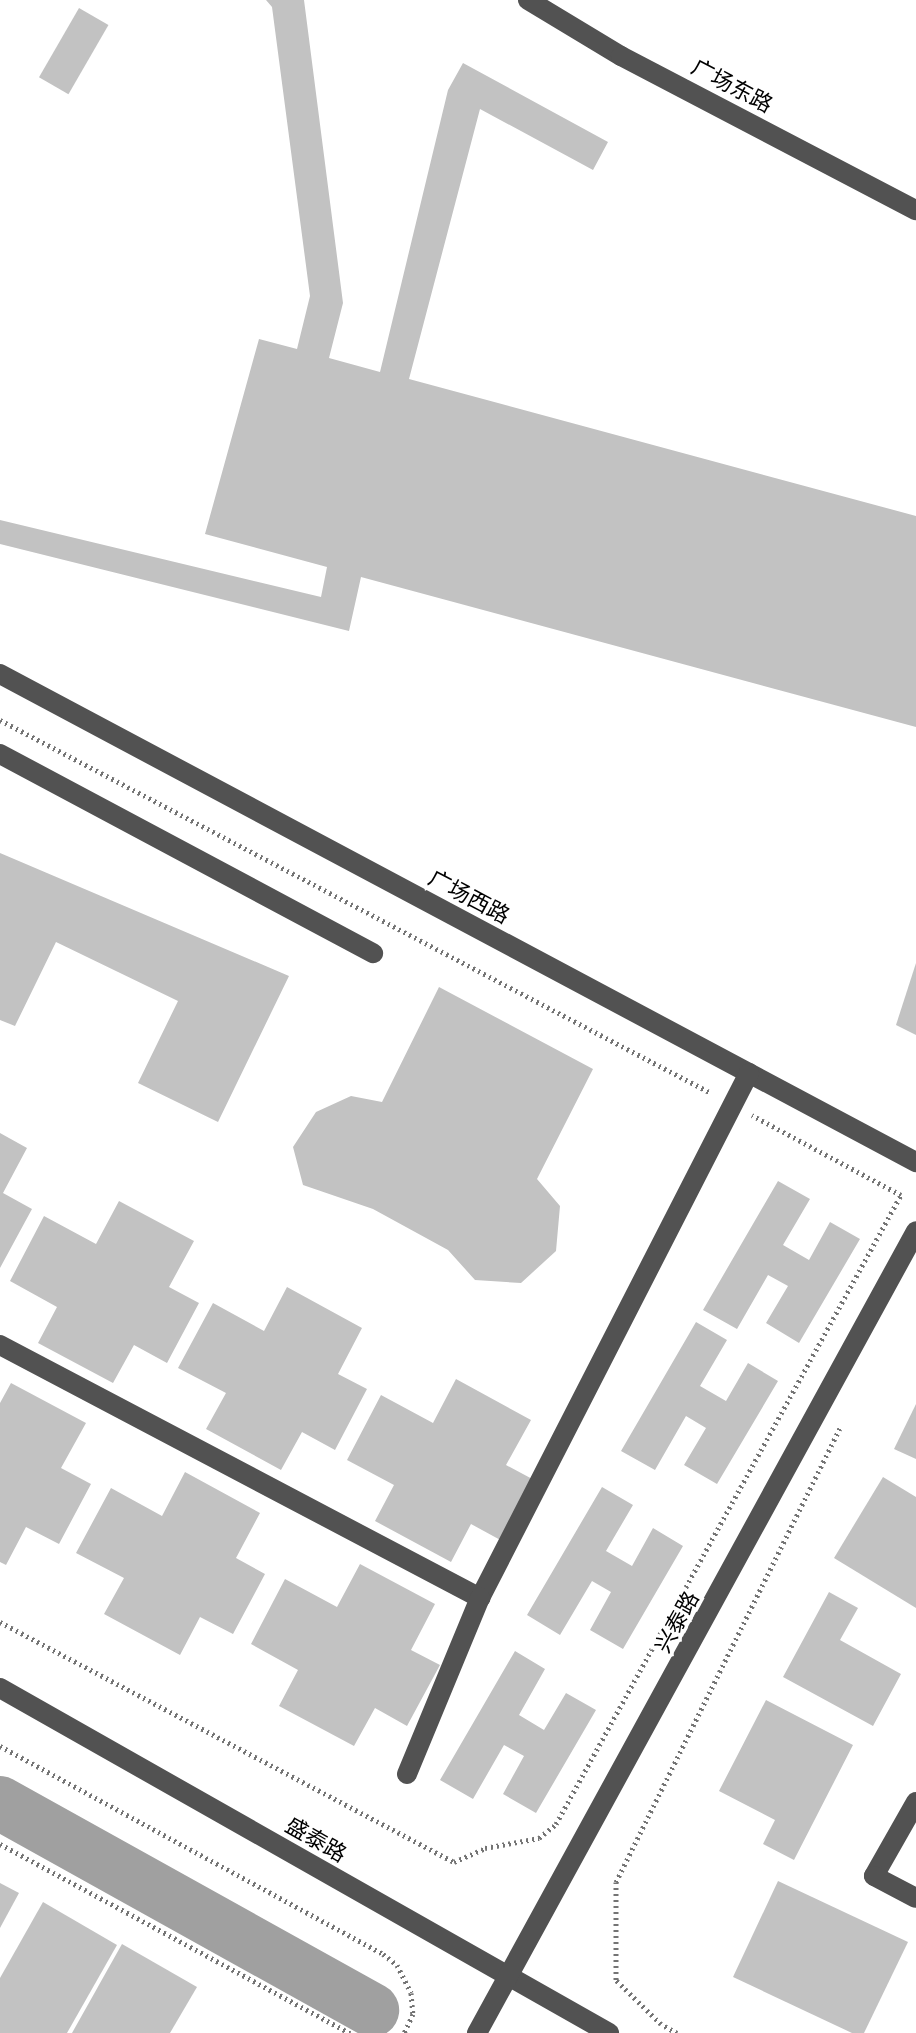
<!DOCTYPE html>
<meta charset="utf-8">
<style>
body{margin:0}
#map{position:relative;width:916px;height:2033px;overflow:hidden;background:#fff;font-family:"DM Sans","Noto Sans SC",sans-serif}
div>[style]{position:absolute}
.river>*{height:54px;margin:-27px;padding:0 27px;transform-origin:27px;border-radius:27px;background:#a0a0a0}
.building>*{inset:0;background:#c2c2c2;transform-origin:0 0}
.path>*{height:5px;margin-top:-2.5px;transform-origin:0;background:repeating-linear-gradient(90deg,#747474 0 2px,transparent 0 6px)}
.minor>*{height:20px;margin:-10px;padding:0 10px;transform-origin:10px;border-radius:10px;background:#525252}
span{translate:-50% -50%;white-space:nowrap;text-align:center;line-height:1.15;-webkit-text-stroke:7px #fff;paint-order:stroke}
.street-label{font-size:22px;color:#000}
</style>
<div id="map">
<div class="river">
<div style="left:0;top:1803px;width:426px;rotate:29.1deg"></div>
</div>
<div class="building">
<div style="clip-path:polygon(266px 0,304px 0,343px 303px,329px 358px,380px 372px,448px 90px,463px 63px,608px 142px,593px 170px,480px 109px,409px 379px,916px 516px,916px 727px,361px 577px,349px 631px,0 544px,0 520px,321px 597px,327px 567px,205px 534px,259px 339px,297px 349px,310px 296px,272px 7px)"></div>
<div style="left:79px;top:8px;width:34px;height:80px;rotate:30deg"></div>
<div style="clip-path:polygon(0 853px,289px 976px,218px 1122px,138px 1083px,178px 1001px,56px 942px,15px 1026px,0 1020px)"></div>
<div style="clip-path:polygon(916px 963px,916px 1035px,896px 1025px)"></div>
<div style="clip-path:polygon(439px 987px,593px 1069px,537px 1179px,560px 1206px,556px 1251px,521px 1283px,475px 1280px,448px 1250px,373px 1209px,303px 1185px,293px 1147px,316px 1112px,351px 1096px,382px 1102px)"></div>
<div style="clip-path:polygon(0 1133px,27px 1148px,3px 1193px,32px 1209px,0 1268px)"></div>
<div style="clip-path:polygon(778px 1181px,810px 1199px,783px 1245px,809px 1260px,830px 1222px,860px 1239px,799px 1343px,766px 1323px,788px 1286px,768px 1275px,737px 1329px,703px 1310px)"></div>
<div style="clip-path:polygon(119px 1201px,194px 1241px,169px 1287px,199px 1303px,167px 1363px,134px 1345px,113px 1383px,38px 1343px,57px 1307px,10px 1281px,44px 1216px,96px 1244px)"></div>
<div style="clip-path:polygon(287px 1287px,362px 1328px,338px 1374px,367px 1389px,335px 1450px,302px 1432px,281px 1470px,206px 1429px,226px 1393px,178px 1368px,213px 1303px,264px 1331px)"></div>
<div style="clip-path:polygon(696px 1322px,727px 1340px,700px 1386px,726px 1401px,748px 1363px,778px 1381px,717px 1484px,684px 1465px,706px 1428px,686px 1416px,655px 1470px,621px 1451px)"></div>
<div style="clip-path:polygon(456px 1379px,531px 1420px,506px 1465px,536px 1481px,504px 1542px,471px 1524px,451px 1562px,375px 1521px,394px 1485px,347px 1460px,381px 1395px,433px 1423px)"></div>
<div style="clip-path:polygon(11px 1383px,86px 1423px,61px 1468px,91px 1484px,59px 1544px,26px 1527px,6px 1565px,0 1562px,0 1403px)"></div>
<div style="clip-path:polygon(916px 1404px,916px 1459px,894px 1449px)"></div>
<div style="clip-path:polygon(185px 1472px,260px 1513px,236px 1558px,265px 1574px,233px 1634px,200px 1617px,180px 1655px,104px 1614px,124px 1578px,76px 1553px,111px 1488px,162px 1516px)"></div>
<div style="clip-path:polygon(883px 1477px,916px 1497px,916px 1608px,834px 1558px)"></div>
<div style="clip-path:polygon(602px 1487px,633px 1505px,606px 1551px,632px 1566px,653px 1528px,683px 1546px,623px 1649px,590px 1630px,611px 1592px,592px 1581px,560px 1635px,527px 1615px)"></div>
<div style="clip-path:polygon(360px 1564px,435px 1604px,411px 1650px,440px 1665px,407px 1726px,375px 1708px,354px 1746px,279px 1706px,298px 1670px,251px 1644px,285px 1579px,337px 1607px)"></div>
<div style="clip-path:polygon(829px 1592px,858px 1608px,840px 1640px,901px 1674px,873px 1726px,783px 1677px)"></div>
<div style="clip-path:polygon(515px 1651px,545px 1669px,519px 1715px,544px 1730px,566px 1693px,596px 1710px,536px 1813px,503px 1794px,524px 1756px,504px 1745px,473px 1799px,440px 1780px)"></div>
<div style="clip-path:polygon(766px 1700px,853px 1745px,794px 1860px,763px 1844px,775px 1820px,719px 1791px)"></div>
<div style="clip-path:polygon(778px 1881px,908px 1942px,864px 2033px,852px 2033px,733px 1977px)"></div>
<div style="clip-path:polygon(0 1883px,19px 1893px,0 1928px)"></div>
<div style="clip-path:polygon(43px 1902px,117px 1945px,67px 2033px,0 2033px,0 1978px)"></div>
<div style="clip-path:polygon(122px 1944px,197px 1987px,170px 2033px,72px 2033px)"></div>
</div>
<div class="path">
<div style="left:0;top:720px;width:803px;rotate:27.68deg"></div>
<div style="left:0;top:1622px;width:514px;rotate:27.86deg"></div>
<div style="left:454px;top:1862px;width:34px;rotate:-24deg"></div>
<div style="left:485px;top:1848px;width:55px;rotate:-10.5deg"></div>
<div style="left:539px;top:1838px;width:22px;rotate:-39deg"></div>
<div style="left:556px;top:1824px;width:717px;rotate:-61.26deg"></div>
<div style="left:901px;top:1195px;width:169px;rotate:-151.8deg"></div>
<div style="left:0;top:1746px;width:436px;rotate:28.5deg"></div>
<div style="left:383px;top:1954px;width:18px;rotate:38deg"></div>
<div style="left:397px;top:1965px;width:31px;rotate:63deg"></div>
<div style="left:411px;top:1993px;width:21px;rotate:85deg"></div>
<div style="left:413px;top:2014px;width:21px;rotate:115deg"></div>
<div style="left:0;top:1844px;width:398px;rotate:28.4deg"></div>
<div style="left:677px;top:2033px;width:18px;rotate:-151deg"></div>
<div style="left:661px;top:2024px;width:63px;rotate:-135.6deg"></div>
<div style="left:616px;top:1980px;width:98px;rotate:-90deg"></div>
<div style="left:616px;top:1882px;width:506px;rotate:-63.74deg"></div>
</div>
<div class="minor">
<div style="left:528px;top:0;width:109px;rotate:31.1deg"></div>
<div style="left:621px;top:56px;width:333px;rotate:27.6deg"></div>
<div style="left:0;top:674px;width:1038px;rotate:28.05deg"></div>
<div style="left:0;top:754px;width:423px;rotate:28.1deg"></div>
<div style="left:0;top:1345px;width:543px;rotate:27.79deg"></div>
<div style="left:480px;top:1598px;width:590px;rotate:-62.87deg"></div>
<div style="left:0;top:1688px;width:700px;rotate:29.53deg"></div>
<div style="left:407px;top:1774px;width:191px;rotate:-67.5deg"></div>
<div style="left:916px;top:1802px;width:85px;rotate:119.6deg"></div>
<div style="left:874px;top:1876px;width:47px;rotate:27.6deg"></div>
<div style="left:477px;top:2033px;width:914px;rotate:-61.3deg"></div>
</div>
<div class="street-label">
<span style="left:732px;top:86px;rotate:28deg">广场东路</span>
<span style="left:469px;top:897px;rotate:28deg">广场西路</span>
<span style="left:677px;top:1622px;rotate:-61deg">兴泰路</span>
<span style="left:316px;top:1840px;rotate:30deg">盛泰路</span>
</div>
</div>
